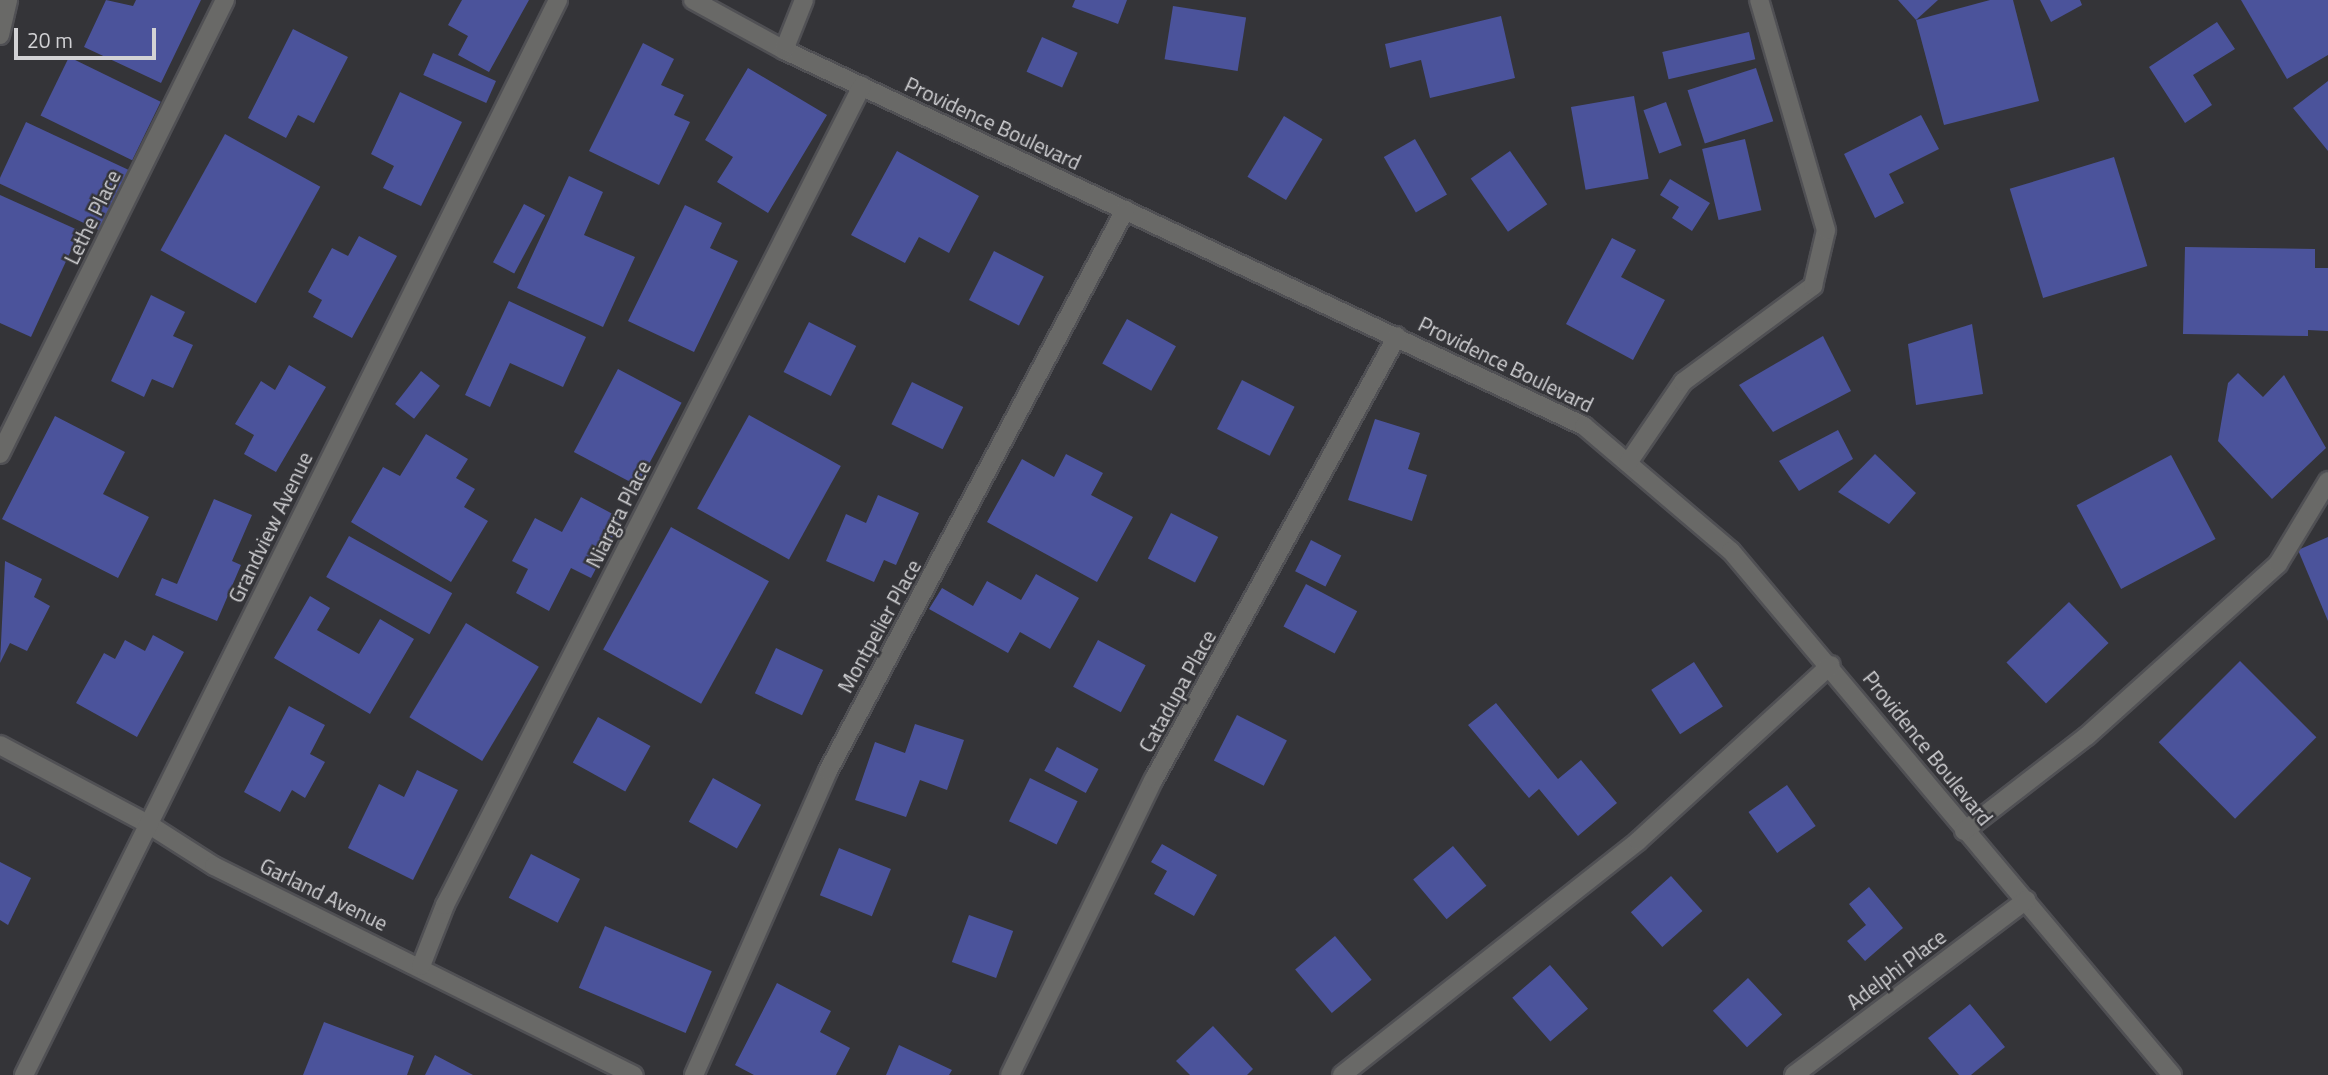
<!DOCTYPE html>
<style>
body{margin:0}
#map{position:relative;width:2328px;height:1075px;overflow:hidden;background:#343438;font-family:"Titillium Web",sans-serif}
div>[style]{position:absolute}
.building>*{inset:0;background:#4b539b;transform-origin:0 0}
.roads{filter:drop-shadow(2px 0 #505054) drop-shadow(-2px 0 #505054) drop-shadow(0 2px #505054) drop-shadow(0 -2px #505054)}
.minor>*{height:18px;margin:-9px;padding:0 9px;transform-origin:9px;border-radius:9px;background:#696967}
span{translate:-50% -50%;white-space:nowrap;text-align:center;line-height:1.15;-webkit-text-stroke:5px #343438;paint-order:stroke}
.street-label{font-size:21px;color:#d2d2d5}
.scale{position:absolute;left:14px;top:28px;width:142px;height:32px;box-sizing:border-box;border:4px solid #d2d2d5;border-top:0;padding-left:9px;font-size:21px;line-height:24px;white-space:nowrap;color:#d2d2d5;-webkit-text-stroke:5px #343438;paint-order:stroke}
</style>
<div id="map">
<div class="building">
<div style="clip-path:polygon(106px 0,133px 6px,136px 0,201px 0,161px 83px,84px 47px)"></div>
<div style="clip-path:polygon(462px 0,529px 0,489px 72px,458px 55px,468px 36px,448px 25px)"></div>
<div style="clip-path:polygon(1075px 0,1127px 0,1118px 24px,1072px 7px)"></div>
<div style="clip-path:polygon(1898px 0,1938px 0,1916px 20px)"></div>
<div style="clip-path:polygon(1990px 0,2013px 0,2039px 101px,1944px 125px,1916px 20px)"></div>
<div style="clip-path:polygon(2040px 0,2080px 0,2082px 5px,2051px 22px)"></div>
<div style="clip-path:polygon(2241px 0,2328px 0,2328px 55px,2287px 79px)"></div>
<div style="left:1173px;top:6px;width:74px;height:54px;rotate:9deg"></div>
<div style="clip-path:polygon(1501px 16px,1515px 78px,1430px 98px,1421px 60px,1390px 68px,1385px 44px)"></div>
<div style="clip-path:polygon(2217px 22px,2235px 49px,2193px 75px,2212px 105px,2185px 123px,2149px 67px)"></div>
<div style="clip-path:polygon(293px 29px,348px 57px,314px 123px,298px 115px,286px 138px,248px 118px)"></div>
<div style="left:1749px;top:32px;width:28px;height:89px;rotate:77deg"></div>
<div style="left:1042px;top:37px;width:39px;height:38px;rotate:24deg"></div>
<div style="clip-path:polygon(643px 43px,674px 59px,661px 85px,684px 95px,674px 115px,690px 122px,659px 185px,589px 151px)"></div>
<div style="left:433px;top:53px;width:69px;height:24px;rotate:24deg"></div>
<div style="left:69px;top:57px;width:102px;height:65px;rotate:26deg"></div>
<div style="clip-path:polygon(748px 68px,827px 115px,768px 213px,717px 182px,733px 157px,705px 140px)"></div>
<div style="left:1756px;top:68px;width:56px;height:72px;rotate:72deg"></div>
<div style="clip-path:polygon(2328px 81px,2328px 151px,2293px 108px)"></div>
<div style="clip-path:polygon(400px 92px,462px 122px,421px 206px,383px 188px,394px 166px,371px 154px)"></div>
<div style="left:1634px;top:96px;width:84px;height:64px;rotate:80deg"></div>
<div style="left:1666px;top:102px;width:46px;height:24px;rotate:70deg"></div>
<div style="clip-path:polygon(1921px 115px,1939px 149px,1889px 174px,1904px 203px,1875px 218px,1844px 154px)"></div>
<div style="left:1284px;top:116px;width:45px;height:71px;rotate:31deg"></div>
<div style="left:26px;top:122px;width:114px;height:67px;rotate:25deg"></div>
<div style="left:225px;top:134px;width:109px;height:133px;rotate:29deg"></div>
<div style="left:1415px;top:139px;width:64px;height:36px;rotate:60deg"></div>
<div style="left:1745px;top:139px;width:73px;height:44px;rotate:77deg"></div>
<div style="clip-path:polygon(897px 151px,979px 196px,949px 253px,919px 237px,905px 263px,851px 235px)"></div>
<div style="left:1510px;top:151px;width:65px;height:48px;rotate:55deg"></div>
<div style="left:2114px;top:157px;width:114px;height:109px;rotate:73deg"></div>
<div style="clip-path:polygon(569px 176px,603px 192px,584px 235px,635px 257px,603px 327px,517px 288px)"></div>
<div style="clip-path:polygon(1670px 179px,1710px 203px,1692px 231px,1672px 218px,1679px 207px,1660px 195px)"></div>
<div style="clip-path:polygon(0 195px,80px 231px,31px 337px,0 323px)"></div>
<div style="left:524px;top:204px;width:24px;height:66px;rotate:28deg"></div>
<div style="clip-path:polygon(685px 205px,722px 223px,710px 248px,738px 261px,694px 352px,628px 321px)"></div>
<div style="clip-path:polygon(359px 236px,397px 256px,352px 338px,313px 317px,322px 300px,308px 292px,332px 248px,348px 256px)"></div>
<div style="clip-path:polygon(1612px 238px,1636px 250px,1621px 277px,1665px 300px,1633px 360px,1566px 324px)"></div>
<div style="clip-path:polygon(2185px 247px,2315px 249px,2315px 268px,2328px 268px,2328px 331px,2308px 330px,2308px 336px,2183px 334px)"></div>
<div style="left:994px;top:251px;width:56px;height:55px;rotate:27deg"></div>
<div style="clip-path:polygon(151px 295px,185px 312px,173px 336px,193px 345px,173px 388px,152px 379px,144px 397px,111px 381px)"></div>
<div style="clip-path:polygon(509px 301px,586px 337px,563px 387px,510px 363px,490px 407px,465px 395px)"></div>
<div style="left:1127px;top:319px;width:56px;height:51px;rotate:29deg"></div>
<div style="left:809px;top:322px;width:53px;height:56px;rotate:27deg"></div>
<div style="clip-path:polygon(1972px 324px,1983px 394px,1916px 405px,1908px 344px)"></div>
<div style="clip-path:polygon(1823px 336px,1851px 391px,1773px 432px,1739px 385px)"></div>
<div style="clip-path:polygon(289px 365px,326px 387px,276px 472px,244px 454px,254px 435px,235px 424px,261px 381px,275px 390px)"></div>
<div style="left:618px;top:369px;width:72px;height:94px;rotate:28deg"></div>
<div style="left:421px;top:371px;width:24px;height:42px;rotate:38deg"></div>
<div style="clip-path:polygon(2238px 373px,2263px 397px,2284px 375px,2326px 448px,2272px 499px,2218px 441px,2228px 383px)"></div>
<div style="left:1242px;top:380px;width:59px;height:55px;rotate:27deg"></div>
<div style="left:912px;top:382px;width:57px;height:47px;rotate:26deg"></div>
<div style="left:749px;top:415px;width:105px;height:107px;rotate:29deg"></div>
<div style="clip-path:polygon(55px 416px,125px 452px,103px 494px,149px 517px,118px 578px,2px 519px)"></div>
<div style="clip-path:polygon(1375px 419px,1420px 433px,1408px 469px,1427px 475px,1412px 521px,1348px 500px)"></div>
<div style="clip-path:polygon(1838px 430px,1853px 459px,1799px 491px,1779px 461px)"></div>
<div style="clip-path:polygon(426px 434px,468px 459px,456px 478px,475px 489px,464px 507px,488px 521px,451px 582px,351px 522px,383px 467px,400px 476px)"></div>
<div style="clip-path:polygon(1066px 454px,1103px 473px,1091px 495px,1133px 517px,1097px 582px,987px 522px,1022px 459px,1054px 477px)"></div>
<div style="clip-path:polygon(1875px 454px,1916px 493px,1889px 524px,1838px 492px)"></div>
<div style="left:2171px;top:455px;width:95px;height:107px;rotate:62deg"></div>
<div style="clip-path:polygon(878px 495px,919px 513px,896px 565px,884px 560px,874px 582px,826px 561px,846px 514px,866px 523px)"></div>
<div style="clip-path:polygon(581px 497px,622px 519px,591px 578px,571px 568px,549px 611px,516px 593px,528px 569px,512px 561px,535px 518px,562px 532px)"></div>
<div style="clip-path:polygon(214px 499px,252px 515px,232px 561px,241px 565px,217px 621px,155px 595px,162px 578px,177px 584px)"></div>
<div style="left:1171px;top:513px;width:53px;height:51px;rotate:27deg"></div>
<div style="left:671px;top:527px;width:112px;height:140px;rotate:29deg"></div>
<div style="left:349px;top:536px;width:118px;height:47px;rotate:29deg"></div>
<div style="clip-path:polygon(2328px 537px,2328px 621px,2298px 550px)"></div>
<div style="left:1311px;top:540px;width:34px;height:35px;rotate:27deg"></div>
<div style="clip-path:polygon(5px 561px,42px 579px,34px 597px,50px 606px,27px 651px,10px 643px,0 663px)"></div>
<div style="clip-path:polygon(1036px 574px,1079px 598px,1050px 649px,1020px 632px,1008px 653px,929px 609px,942px 588px,973px 606px,987px 581px,1021px 600px)"></div>
<div style="left:1306px;top:584px;width:58px;height:48px;rotate:28deg"></div>
<div style="clip-path:polygon(310px 596px,330px 608px,317px 630px,359px 654px,380px 619px,414px 639px,370px 714px,274px 658px)"></div>
<div style="left:2069px;top:602px;width:57px;height:87px;rotate:46deg"></div>
<div style="left:466px;top:623px;width:85px;height:110px;rotate:31deg"></div>
<div style="clip-path:polygon(153px 635px,184px 652px,137px 737px,76px 703px,104px 653px,115px 659px,125px 640px,145px 651px)"></div>
<div style="left:1098px;top:640px;width:54px;height:53px;rotate:28deg"></div>
<div style="left:776px;top:648px;width:52px;height:50px;rotate:25deg"></div>
<div style="left:2240px;top:661px;width:108px;height:115px;rotate:45deg"></div>
<div style="left:1694px;top:662px;width:53px;height:51px;rotate:57deg"></div>
<div style="clip-path:polygon(1496px 703px,1558px 779px,1581px 760px,1617px 803px,1578px 836px,1539px 789px,1529px 798px,1468px 725px)"></div>
<div style="clip-path:polygon(289px 706px,325px 725px,310px 754px,325px 762px,305px 798px,292px 790px,280px 812px,244px 792px)"></div>
<div style="left:1237px;top:715px;width:56px;height:51px;rotate:27deg"></div>
<div style="left:598px;top:717px;width:60px;height:52px;rotate:29deg"></div>
<div style="clip-path:polygon(915px 724px,964px 740px,947px 790px,920px 780px,906px 817px,855px 800px,875px 742px,905px 753px)"></div>
<div style="left:1057px;top:747px;width:47px;height:27px;rotate:28deg"></div>
<div style="clip-path:polygon(417px 770px,458px 790px,413px 880px,348px 848px,379px 784px,404px 797px)"></div>
<div style="left:713px;top:778px;width:55px;height:50px;rotate:29deg"></div>
<div style="left:1030px;top:778px;width:53px;height:48px;rotate:26deg"></div>
<div style="left:1787px;top:785px;width:50px;height:47px;rotate:55deg"></div>
<div style="clip-path:polygon(1162px 844px,1217px 875px,1194px 916px,1154px 894px,1167px 871px,1151px 862px)"></div>
<div style="left:1453px;top:846px;width:52px;height:52px;rotate:50deg"></div>
<div style="left:839px;top:848px;width:56px;height:51px;rotate:22deg"></div>
<div style="left:531px;top:854px;width:55px;height:49px;rotate:27deg"></div>
<div style="clip-path:polygon(0 862px,31px 878px,8px 925px,0 920px)"></div>
<div style="left:1671px;top:876px;width:47px;height:54px;rotate:48deg"></div>
<div style="clip-path:polygon(1869px 887px,1903px 928px,1865px 961px,1847px 941px,1866px 925px,1849px 904px)"></div>
<div style="left:969px;top:915px;width:47px;height:50px;rotate:20deg"></div>
<div style="left:605px;top:926px;width:116px;height:67px;rotate:23deg"></div>
<div style="left:1335px;top:936px;width:57px;height:52px;rotate:50deg"></div>
<div style="left:1550px;top:965px;width:58px;height:50px;rotate:49deg"></div>
<div style="left:1748px;top:978px;width:50px;height:48px;rotate:47deg"></div>
<div style="clip-path:polygon(777px 983px,831px 1011px,820px 1032px,850px 1048px,836px 1075px,754px 1075px,735px 1065px)"></div>
<div style="clip-path:polygon(1970px 1004px,2005px 1047px,1971px 1075px,1959px 1075px,1928px 1038px)"></div>
<div style="clip-path:polygon(324px 1022px,414px 1056px,407px 1075px,303px 1075px)"></div>
<div style="clip-path:polygon(1213px 1026px,1253px 1069px,1247px 1075px,1190px 1075px,1176px 1061px)"></div>
<div style="clip-path:polygon(899px 1045px,952px 1070px,949px 1075px,886px 1075px)"></div>
<div style="clip-path:polygon(435px 1055px,473px 1075px,425px 1075px)"></div>
</div>
<div class="roads">
<div class="minor">
<div style="left:693px;top:0;width:104px;rotate:28.8deg"></div>
<div style="left:784px;top:50px;width:884px;rotate:25.17deg"></div>
<div style="left:1584px;top:426px;width:193px;rotate:40.4deg"></div>
<div style="left:1731px;top:551px;width:685px;rotate:49.92deg"></div>
<div style="left:0;top:35px;width:36px;rotate:-77deg"></div>
<div style="left:784px;top:50px;width:54px;rotate:-68.2deg"></div>
<div style="left:0;top:454px;width:507px;rotate:-63.64deg"></div>
<div style="left:1628px;top:463px;width:98px;rotate:-55.8deg"></div>
<div style="left:1683px;top:382px;width:162px;rotate:-36.4deg"></div>
<div style="left:1813px;top:286px;width:57px;rotate:-76.9deg"></div>
<div style="left:1826px;top:230px;width:240px;rotate:-106.2deg"></div>
<div style="left:0;top:745px;width:168px;rotate:28.1deg"></div>
<div style="left:148px;top:824px;width:78px;rotate:32.5deg"></div>
<div style="left:214px;top:866px;width:469px;rotate:26.5deg"></div>
<div style="left:1964px;top:831px;width:155px;rotate:-37.7deg"></div>
<div style="left:2087px;top:736px;width:257px;rotate:-42deg"></div>
<div style="left:2278px;top:564px;width:97px;rotate:-58.9deg"></div>
<div style="left:421px;top:966px;width:66px;rotate:-68.5deg"></div>
<div style="left:445px;top:905px;width:919px;rotate:-63.02deg"></div>
<div style="left:24px;top:1075px;width:1200px;rotate:-63.58deg"></div>
<div style="left:694px;top:1075px;width:332px;rotate:-66.2deg"></div>
<div style="left:828px;top:771px;width:635px;rotate:-62.1deg"></div>
<div style="left:1010px;top:1075px;width:329px;rotate:-64.1deg"></div>
<div style="left:1154px;top:779px;width:505px;rotate:-61.25deg"></div>
<div style="left:1342px;top:1075px;width:377px;rotate:-38.3deg"></div>
<div style="left:1638px;top:841px;width:261px;rotate:-42.4deg"></div>
<div style="left:1794px;top:1075px;width:291px;rotate:-37deg"></div>
</div>
</div>
<div class="street-label">
<span style="left:993px;top:123px;rotate:25deg">Providence Boulevard</span>
<span style="left:92px;top:217px;rotate:-64deg">Lethe Place</span>
<span style="left:1506px;top:364px;rotate:26deg">Providence Boulevard</span>
<span style="left:618px;top:514px;rotate:-63deg">Niargra Place</span>
<span style="left:270px;top:527px;rotate:-64deg">Grandview Avenue</span>
<span style="left:879px;top:626px;rotate:-61deg">Montpelier Place</span>
<span style="left:1177px;top:691px;rotate:-61deg">Catadupa Place</span>
<span style="left:1928px;top:748px;rotate:51deg">Providence Boulevard</span>
<span style="left:324px;top:894px;rotate:26deg">Garland Avenue</span>
<span style="left:1896px;top:969px;rotate:-37deg">Adelphi Place</span>
</div>
<div class="scale">20 m</div>
</div>
